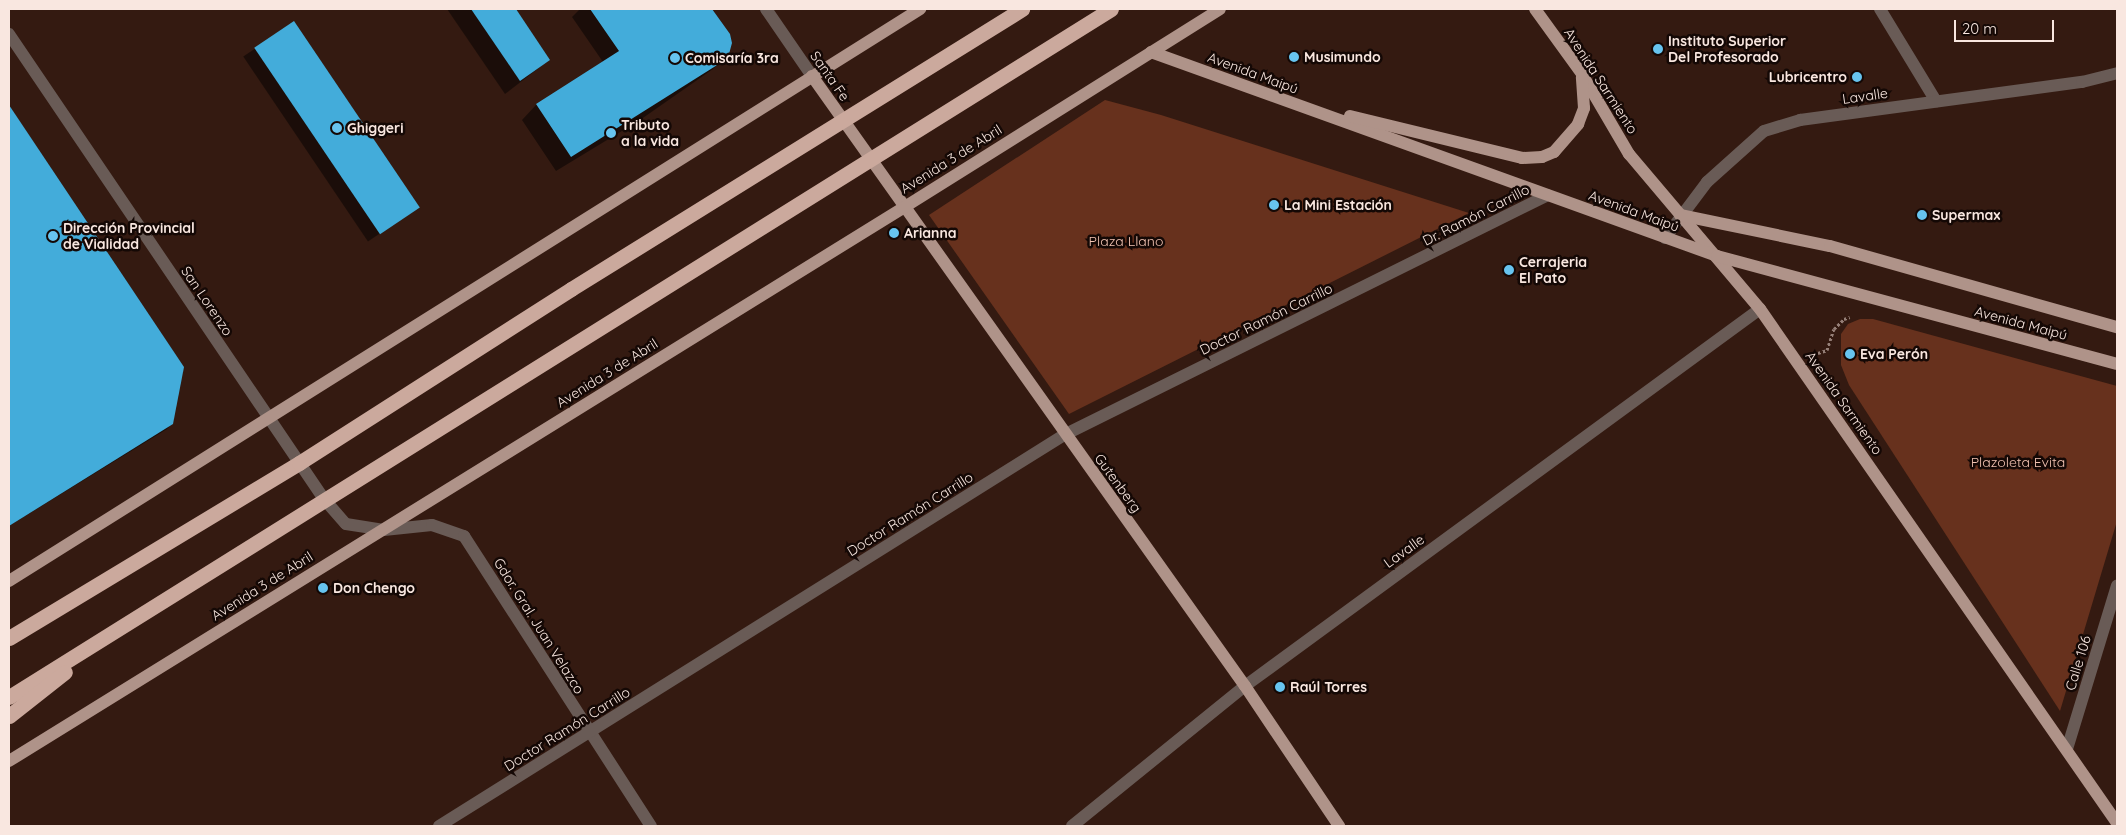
<!DOCTYPE html>
<meta charset="utf-8">
<style>
body{margin:0}
#map{position:relative;width:2126px;height:835px;overflow:hidden;background:#341a11;font-family:Quicksand,sans-serif}
div>[style]{position:absolute}
.green>*{inset:0;background:#67311d}
.shadow>*{inset:0;background:#0007;transform-origin:0 0}
.building>*{inset:0;background:#43acda;transform-origin:0 0}
.path>*{height:3px;margin-top:-1.5px;transform-origin:0;background:repeating-linear-gradient(90deg,#957f77 0 2.5px,transparent 0 5px)}
.minor>*{height:12px;margin:-6px;padding:0 6px;transform-origin:6px;border-radius:6px;background:#695b56}
.major>*{height:12px;margin:-6px;padding:0 6px;transform-origin:6px;border-radius:6px;background:#af9389}
.highway>*{height:15px;margin:-7.5px;padding:0 7.5px;transform-origin:7.5px;border-radius:7.5px;background:#cba99d}
.dots>*{width:14px;height:14px;translate:-50% -50%;box-sizing:border-box;border:2px solid #140805;border-radius:50%}
span{translate:-50% -50%;white-space:nowrap;text-align:center;line-height:1.15;-webkit-text-stroke:5px #140805;paint-order:stroke}
.poi-label{font-size:14px;color:#f9e7e0;font-weight:700}
.left{translate:0 -50%;text-align:left}
.right{translate:-100% -50%;text-align:right}
.street-label{font-size:14px;color:#f9e7e0}
.park-label{font-size:14px;color:#f2c3b2}
.frame{position:absolute;inset:0;border:10px solid #f9e7e0;pointer-events:none}
.scale{position:absolute;left:1954px;top:20px;width:100px;height:22px;box-sizing:border-box;border:2px solid #f9e7e0;border-top:0;padding-left:6px;font-size:15px;line-height:18px;white-space:nowrap;color:#f9e7e0;-webkit-text-stroke:4px #140805;paint-order:stroke}
</style>
<div id="map">
<div class="green">
<div style="clip-path:polygon(1105px 100px,1161px 115px,1469px 213px,1069px 414px,929px 215px)"></div>
<div style="clip-path:polygon(1860px 319px,1873px 319px,2117px 386px,2117px 521px,2060px 711px,1849px 385px,1841px 365px,1841px 334px,1848px 324px)"></div>
</div>
<div class="shadow">
<div style="clip-path:polygon(447px 9px,514px 9px,549px 60px,505px 94px)"></div>
<div style="clip-path:polygon(580px 9px,711px 9px,728px 34px,728px 54px,713px 69px,640px 120px,556px 171px,522px 120px,536px 105px,603px 62px,572px 17px)"></div>
<div style="left:293px;top:23px;width:223px;height:60px;rotate:56deg"></div>
<div style="clip-path:polygon(9px 107px,183px 367px,172px 424px,167px 429px,9px 526px)"></div>
</div>
<div class="building">
<div style="clip-path:polygon(471px 9px,516px 9px,550px 60px,520px 81px)"></div>
<div style="clip-path:polygon(590px 9px,712px 9px,730px 34px,732px 43px,729px 54px,722px 62px,571px 157px,536px 104px,619px 51px)"></div>
<div style="left:294px;top:21px;width:225px;height:48px;rotate:56deg"></div>
<div style="clip-path:polygon(9px 105px,184px 367px,173px 424px,9px 526px)"></div>
</div>
<div class="path">
<div style="left:1818px;top:353px;width:9px;rotate:-18deg"></div>
<div style="left:1827px;top:350px;width:22px;rotate:-72deg"></div>
<div style="left:1834px;top:329px;width:14px;rotate:-45deg"></div>
<div style="left:1844px;top:319px;width:6px;rotate:-18deg"></div>
</div>
<div class="minor">
<div style="left:766px;top:9px;width:81px;rotate:55.5deg"></div>
<div style="left:1880px;top:9px;width:108px;rotate:58.7deg"></div>
<div style="left:9px;top:34px;width:562px;rotate:55.89deg"></div>
<div style="left:324px;top:499px;width:33px;rotate:49deg"></div>
<div style="left:346px;top:524px;width:38px;rotate:9deg"></div>
<div style="left:384px;top:530px;width:48px;rotate:-5.9deg"></div>
<div style="left:432px;top:525px;width:34px;rotate:19deg"></div>
<div style="left:464px;top:536px;width:345px;rotate:57.2deg"></div>
<div style="left:1665px;top:238px;width:70px;rotate:-53.1deg"></div>
<div style="left:1707px;top:182px;width:76px;rotate:-41.8deg"></div>
<div style="left:1764px;top:131px;width:38px;rotate:-17deg"></div>
<div style="left:1800px;top:120px;width:285px;rotate:-7.7deg"></div>
<div style="left:2082px;top:82px;width:36px;rotate:-14deg"></div>
<div style="left:2067px;top:749px;width:171px;rotate:-73deg"></div>
<div style="left:439px;top:826px;width:737px;rotate:-32.03deg"></div>
<div style="left:1064px;top:435px;width:540px;rotate:-26.38deg"></div>
<div style="left:1072px;top:826px;width:223px;rotate:-39deg"></div>
<div style="left:1245px;top:686px;width:638px;rotate:-36.21deg"></div>
</div>
<div class="major">
<div style="left:1535px;top:9px;width:80px;rotate:54.1deg"></div>
<div style="left:1582px;top:74px;width:93px;rotate:59.6deg"></div>
<div style="left:1629px;top:154px;width:203px;rotate:49.8deg"></div>
<div style="left:1760px;top:309px;width:626px;rotate:55.22deg"></div>
<div style="left:1151px;top:52px;width:602px;rotate:19.82deg"></div>
<div style="left:1717px;top:256px;width:414px;rotate:15.1deg"></div>
<div style="left:812px;top:76px;width:748px;rotate:54.63deg"></div>
<div style="left:1245px;top:686px;width:169px;rotate:56.1deg"></div>
<div style="left:1350px;top:116px;width:177px;rotate:13.7deg"></div>
<div style="left:1522px;top:158px;width:20px;rotate:-3deg"></div>
<div style="left:1542px;top:157px;width:13px;rotate:-23deg"></div>
<div style="left:1554px;top:152px;width:37px;rotate:-49deg"></div>
<div style="left:1578px;top:124px;width:17px;rotate:-69deg"></div>
<div style="left:1584px;top:108px;width:31px;rotate:-94deg"></div>
<div style="left:1680px;top:215px;width:153px;rotate:11.7deg"></div>
<div style="left:1830px;top:246px;width:298px;rotate:15.8deg"></div>
<div style="left:9px;top:581px;width:1076px;rotate:-32.12deg"></div>
<div style="left:9px;top:761px;width:1051px;rotate:-31.74deg"></div>
<div style="left:903px;top:208px;width:374px;rotate:-32.1deg"></div>
</div>
<div class="highway">
<div style="left:9px;top:638px;width:339px;rotate:-31.1deg"></div>
<div style="left:299px;top:463px;width:323px;rotate:-32.6deg"></div>
<div style="left:571px;top:289px;width:531px;rotate:-31.83deg"></div>
<div style="left:9px;top:697px;width:1299px;rotate:-31.98deg"></div>
<div style="left:9px;top:716px;width:71px;rotate:-38.2deg"></div>
</div>
<div class="dots">
<div style="left:1658px;top:49px;background:#67c4ef"></div>
<div style="left:1294px;top:57px;background:#67c4ef"></div>
<div style="left:675px;top:58px;background:#67c4ef"></div>
<div style="left:1857px;top:77px;background:#67c4ef"></div>
<div style="left:337px;top:128px;background:#67c4ef"></div>
<div style="left:611px;top:133px;background:#67c4ef"></div>
<div style="left:1274px;top:205px;background:#67c4ef"></div>
<div style="left:1922px;top:215px;background:#67c4ef"></div>
<div style="left:894px;top:233px;background:#67c4ef"></div>
<div style="left:53px;top:236px;background:#67c4ef"></div>
<div style="left:1509px;top:270px;background:#67c4ef"></div>
<div style="left:1850px;top:354px;background:#67c4ef"></div>
<div style="left:323px;top:588px;background:#67c4ef"></div>
<div style="left:1280px;top:687px;background:#67c4ef"></div>
</div>
<div class="poi-label">
<span class="left" style="left:1668px;top:49px">Instituto Superior<br>Del Profesorado</span>
<span class="left" style="left:1304px;top:57px">Musimundo</span>
<span class="left" style="left:685px;top:58px">Comisaría 3ra</span>
<span class="right" style="left:1847px;top:77px">Lubricentro</span>
<span class="left" style="left:621px;top:133px">Tributo<br>a la vida</span>
<span class="left" style="left:347px;top:128px">Ghiggeri</span>
<span class="left" style="left:1284px;top:205px">La Mini Estación</span>
<span class="left" style="left:1932px;top:215px">Supermax</span>
<span class="left" style="left:63px;top:236px">Dirección Provincial<br>de Vialidad</span>
<span class="left" style="left:904px;top:233px">Arianna</span>
<span class="left" style="left:1519px;top:270px">Cerrajeria<br>El Pato</span>
<span class="left" style="left:1860px;top:354px">Eva Perón</span>
<span class="left" style="left:333px;top:588px">Don Chengo</span>
<span class="left" style="left:1290px;top:687px">Raúl Torres</span>
</div>
<div class="street-label">
<span style="left:1253px;top:73px;rotate:20deg">Avenida Maipú</span>
<span style="left:830px;top:76px;rotate:55deg">Santa Fe</span>
<span style="left:1601px;top:81px;rotate:57deg">Avenida Sarmiento</span>
<span style="left:1865px;top:96px;rotate:-8deg">Lavalle</span>
<span style="left:951px;top:159px;rotate:-32deg">Avenida 3 de Abril</span>
<span style="left:1634px;top:211px;rotate:20deg">Avenida Maipú</span>
<span style="left:1476px;top:215px;rotate:-27deg">Dr. Ramón Carrillo</span>
<span style="left:207px;top:301px;rotate:56deg">San Lorenzo</span>
<span style="left:1266px;top:319px;rotate:-26deg">Doctor Ramón Carrillo</span>
<span style="left:2021px;top:323px;rotate:15deg">Avenida Maipú</span>
<span style="left:607px;top:373px;rotate:-32deg">Avenida 3 de Abril</span>
<span style="left:1844px;top:403px;rotate:55deg">Avenida Sarmiento</span>
<span style="left:1118px;top:483px;rotate:54deg">Gutenberg</span>
<span style="left:910px;top:514px;rotate:-32deg">Doctor Ramón Carrillo</span>
<span style="left:1404px;top:551px;rotate:-36deg">Lavalle</span>
<span style="left:262px;top:586px;rotate:-32deg">Avenida 3 de Abril</span>
<span style="left:539px;top:626px;rotate:58deg">Gdor. Gral. Juan Velazco</span>
<span style="left:2078px;top:663px;rotate:-73deg">Calle 106</span>
<span style="left:567px;top:729px;rotate:-32deg">Doctor Ramón Carrillo</span>
</div>
<div class="park-label">
<span style="left:1126px;top:241px">Plaza Llano</span>
<span style="left:2018px;top:462px">Plazoleta Evita</span>
</div>
<div class="frame"></div>
<div class="scale">20 m</div>
</div>
